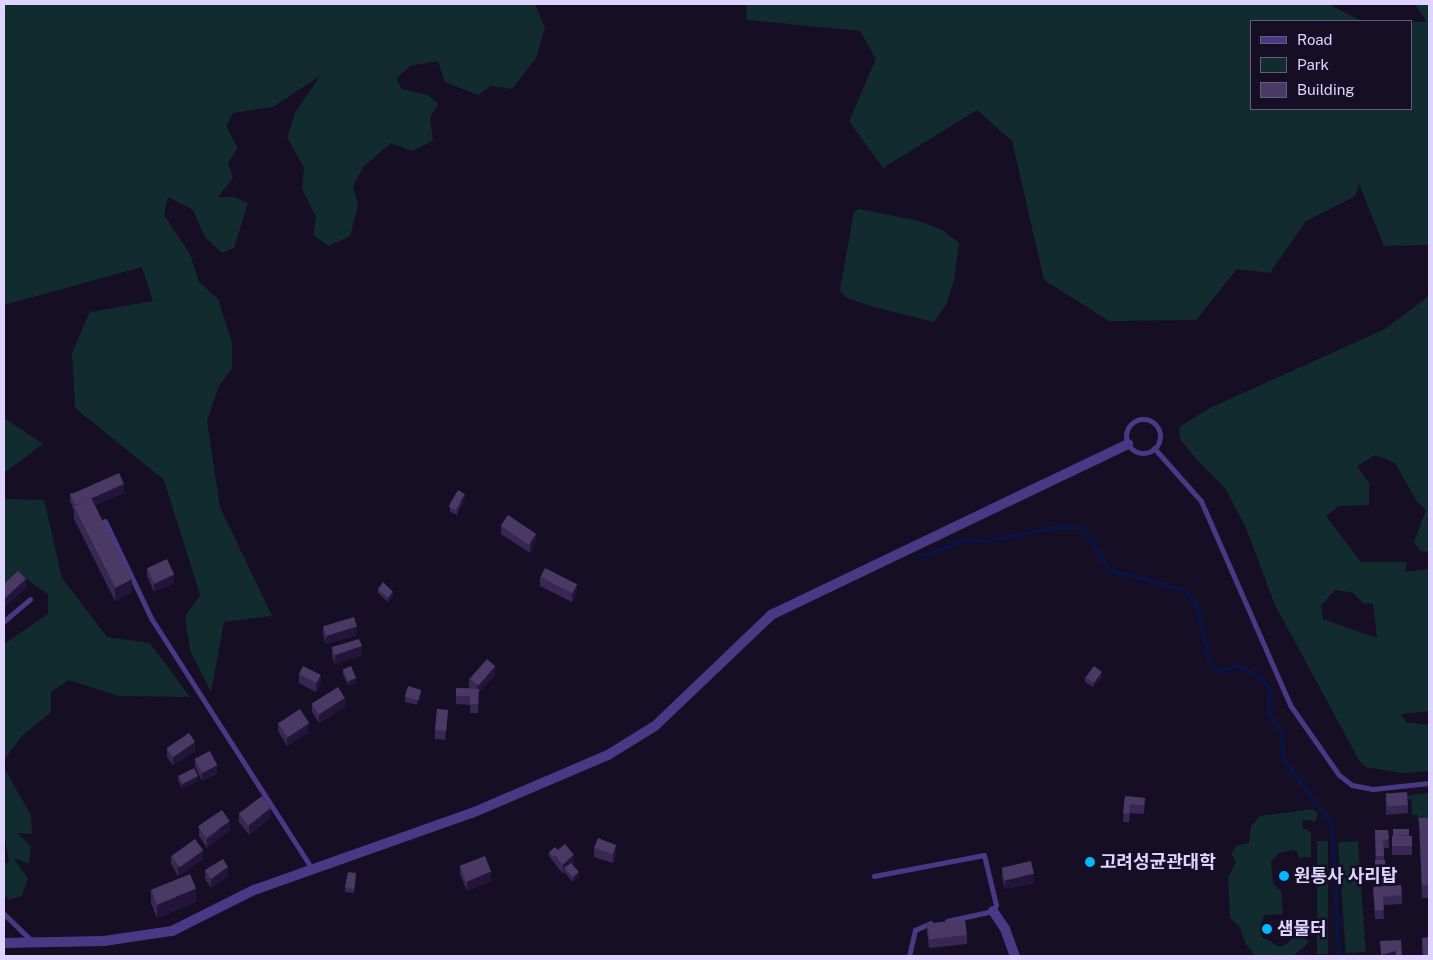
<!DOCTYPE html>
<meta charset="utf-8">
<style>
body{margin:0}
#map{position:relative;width:1433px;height:960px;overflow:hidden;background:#160e25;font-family:"Public Sans","Noto Sans KR",sans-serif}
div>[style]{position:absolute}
.green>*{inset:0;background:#112b2f;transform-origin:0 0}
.stream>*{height:4px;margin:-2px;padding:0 2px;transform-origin:2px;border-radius:2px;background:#091443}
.lane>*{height:5px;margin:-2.5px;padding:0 2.5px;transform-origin:2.5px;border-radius:2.5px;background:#493985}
.lane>.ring{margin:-2.5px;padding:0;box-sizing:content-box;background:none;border:5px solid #493985;border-radius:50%}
.street>*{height:10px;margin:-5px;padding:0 5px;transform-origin:5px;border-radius:5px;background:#493985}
.wall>*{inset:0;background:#382753;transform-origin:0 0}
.shaded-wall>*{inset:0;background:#231539}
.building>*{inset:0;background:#4a3965;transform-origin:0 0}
.dots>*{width:14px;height:14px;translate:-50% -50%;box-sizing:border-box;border:2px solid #160e25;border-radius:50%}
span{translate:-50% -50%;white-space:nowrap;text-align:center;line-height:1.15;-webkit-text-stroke:5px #160e25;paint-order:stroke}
.poi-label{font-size:18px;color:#dfd3ff;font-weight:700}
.left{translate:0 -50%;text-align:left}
.frame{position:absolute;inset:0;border:5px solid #dfd3ff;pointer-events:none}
.legend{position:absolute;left:1250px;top:20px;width:162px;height:90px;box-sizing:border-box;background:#160e25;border:1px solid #665d7c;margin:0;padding:6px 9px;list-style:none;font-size:15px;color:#dfd3ff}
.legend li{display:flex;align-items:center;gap:10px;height:25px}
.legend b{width:25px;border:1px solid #665d7c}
</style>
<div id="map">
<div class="green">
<div style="clip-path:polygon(4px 4px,535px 4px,545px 28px,536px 58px,512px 89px,491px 86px,478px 95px,445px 82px,438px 61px,410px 66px,396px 79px,402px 89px,428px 95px,438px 104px,430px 118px,433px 141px,412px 151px,391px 143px,364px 166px,353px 186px,358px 206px,350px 236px,329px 246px,313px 235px,316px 217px,302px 189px,304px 168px,287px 137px,295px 113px,320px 76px,273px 107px,233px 113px,226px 126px,238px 148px,228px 162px,233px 178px,218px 197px,234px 197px,248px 203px,234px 248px,222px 253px,205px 237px,193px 210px,168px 197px,164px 215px,190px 254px,199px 282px,218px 299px,232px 342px,232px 368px,219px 386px,207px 421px,220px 507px,272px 616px,224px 622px,211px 692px,190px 650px,185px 617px,200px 595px,164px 480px,75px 408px,72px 353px,90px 312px,153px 301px,142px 267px,4px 305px)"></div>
<div style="clip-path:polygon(746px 4px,1328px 4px,1362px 21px,1252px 21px,1252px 109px,1412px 109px,1412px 22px,1427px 22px,1415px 4px,1429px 4px,1429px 245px,1384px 246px,1359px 184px,1355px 196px,1306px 221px,1270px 273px,1237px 269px,1196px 320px,1109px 321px,1044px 280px,1012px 141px,977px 110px,883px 168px,849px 121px,876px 59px,860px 31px,747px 20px)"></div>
<div style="clip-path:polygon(859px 209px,919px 221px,942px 230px,959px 243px,954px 280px,946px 305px,934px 322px,870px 306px,845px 297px,840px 290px,854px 211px)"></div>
<div style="clip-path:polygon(evenodd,1429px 296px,1429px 552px,1420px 551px,1414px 542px,1426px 510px,1417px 502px,1395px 463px,1375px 455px,1357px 466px,1369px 483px,1369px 505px,1339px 506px,1326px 516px,1361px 562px,1407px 562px,1405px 572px,1429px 569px,1429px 711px,1401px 714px,1406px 722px,1429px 725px,1429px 771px,1402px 773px,1366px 767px,1360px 762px,1275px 605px,1246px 528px,1225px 488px,1196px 459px,1180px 439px,1179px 427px,1210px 408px,1385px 329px,1429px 296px,1335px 590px,1353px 593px,1363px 603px,1373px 604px,1377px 638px,1323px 619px,1321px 606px,1335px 590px)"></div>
<div style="clip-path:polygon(4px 418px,43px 444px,4px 473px)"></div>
<div style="clip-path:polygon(4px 499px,44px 500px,62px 578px,107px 637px,150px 643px,190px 697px,118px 696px,69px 680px,51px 692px,51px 712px,22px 736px,4px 760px,4px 644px,48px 614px,48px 594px,23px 577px,4px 588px)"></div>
<div style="clip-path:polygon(4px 768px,31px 815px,32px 834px,17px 833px,31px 846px,29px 864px,14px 858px,28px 879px,22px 896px,9px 900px,4px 893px,4px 867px,9px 860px,4px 835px)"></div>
<div style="clip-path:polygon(1429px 793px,1429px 822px,1418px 822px,1418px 815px,1412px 815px,1411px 799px,1385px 801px,1385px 798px)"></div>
<div style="clip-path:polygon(1312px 809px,1318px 814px,1315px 821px,1303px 820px,1302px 828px,1311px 832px,1311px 857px,1299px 858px,1297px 851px,1292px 850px,1279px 853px,1271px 862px,1273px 884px,1281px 891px,1283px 914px,1264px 915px,1260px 928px,1262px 937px,1280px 947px,1289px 942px,1296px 931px,1309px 942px,1293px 956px,1255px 956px,1246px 944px,1239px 926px,1230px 918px,1228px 877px,1236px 862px,1231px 854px,1237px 845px,1249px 843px,1251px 826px,1260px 816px)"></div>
<div style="left:1317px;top:841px;width:11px;height:113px"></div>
<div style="left:1358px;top:841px;width:111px;height:20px;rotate:86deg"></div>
</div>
<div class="stream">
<div style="left:920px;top:555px;width:6px;rotate:9deg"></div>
<div style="left:926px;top:556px;width:40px;rotate:-23.4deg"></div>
<div style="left:963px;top:540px;width:24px;rotate:2deg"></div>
<div style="left:987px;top:541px;width:73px;rotate:-11deg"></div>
<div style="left:1059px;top:527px;width:24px;rotate:2deg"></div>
<div style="left:1083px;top:528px;width:49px;rotate:58.2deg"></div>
<div style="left:1109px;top:570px;width:74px;rotate:14.8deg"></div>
<div style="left:1181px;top:589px;width:19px;rotate:39deg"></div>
<div style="left:1196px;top:601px;width:64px;rotate:77.3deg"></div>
<div style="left:1210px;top:663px;width:15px;rotate:37deg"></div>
<div style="left:1222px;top:672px;width:17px;rotate:-24deg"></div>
<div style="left:1238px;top:665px;width:29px;rotate:31deg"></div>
<div style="left:1263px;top:680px;width:11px;rotate:52deg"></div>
<div style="left:1270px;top:689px;width:24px;rotate:92deg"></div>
<div style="left:1269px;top:713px;width:25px;rotate:58deg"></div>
<div style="left:1282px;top:734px;width:25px;rotate:88deg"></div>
<div style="left:1283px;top:759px;width:81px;rotate:52.6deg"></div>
<div style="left:1332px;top:823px;width:133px;rotate:87deg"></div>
</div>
<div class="lane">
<div class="ring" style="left:1126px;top:419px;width:29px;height:29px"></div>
<div style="left:1154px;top:448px;width:71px;rotate:48.4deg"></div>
<div style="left:1201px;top:501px;width:223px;rotate:66.4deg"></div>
<div style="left:1290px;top:705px;width:85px;rotate:55deg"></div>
<div style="left:1339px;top:775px;width:16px;rotate:38deg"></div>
<div style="left:1352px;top:785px;width:21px;rotate:11deg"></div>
<div style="left:1373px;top:789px;width:56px;rotate:-6.1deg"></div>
<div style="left:105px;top:521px;width:107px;rotate:64.6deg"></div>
<div style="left:151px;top:618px;width:298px;rotate:57.3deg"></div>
<div style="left:4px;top:621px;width:34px;rotate:-40deg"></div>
<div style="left:874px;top:876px;width:112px;rotate:-10.8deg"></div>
<div style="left:984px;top:855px;width:51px;rotate:76.5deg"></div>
<div style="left:996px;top:905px;width:7px;rotate:117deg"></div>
<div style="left:993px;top:911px;width:47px;rotate:167.7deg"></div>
<div style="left:4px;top:914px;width:39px;rotate:44deg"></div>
<div style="left:909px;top:956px;width:27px;rotate:-77deg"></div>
<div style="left:915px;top:930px;width:17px;rotate:-24deg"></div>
</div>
<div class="street">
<div style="left:993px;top:911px;width:22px;rotate:56deg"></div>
<div style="left:1005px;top:929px;width:29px;rotate:70deg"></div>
<div style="left:4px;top:943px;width:100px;rotate:-1.1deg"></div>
<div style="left:104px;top:941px;width:69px;rotate:-8.4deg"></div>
<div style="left:172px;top:931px;width:92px;rotate:-26.6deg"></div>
<div style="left:254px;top:890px;width:231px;rotate:-19.5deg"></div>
<div style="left:472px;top:813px;width:148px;rotate:-23.1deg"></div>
<div style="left:608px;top:755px;width:55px;rotate:-31.7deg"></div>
<div style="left:655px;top:726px;width:161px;rotate:-43.7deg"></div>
<div style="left:771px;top:615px;width:396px;rotate:-25.6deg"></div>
</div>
<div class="wall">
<div style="clip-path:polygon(70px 493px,124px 493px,95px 505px,132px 592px,115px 601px,74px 519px,74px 511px,70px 501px)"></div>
<div style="clip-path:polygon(465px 499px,457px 515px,450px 512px,450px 507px)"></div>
<div style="clip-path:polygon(501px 526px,536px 542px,530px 553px,501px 534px)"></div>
<div style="clip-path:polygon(147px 568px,174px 583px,154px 592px,147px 576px)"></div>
<div style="clip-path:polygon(540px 577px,577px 593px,572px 602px,540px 586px)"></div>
<div style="clip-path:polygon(378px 589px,393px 596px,388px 602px,378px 593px)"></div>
<div style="clip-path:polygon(323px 626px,357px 635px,326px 644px,323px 634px)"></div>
<div style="clip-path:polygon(332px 647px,362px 655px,335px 664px,332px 656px)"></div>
<div style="clip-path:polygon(343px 670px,356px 682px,348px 686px,343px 674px)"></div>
<div style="clip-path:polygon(299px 674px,321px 684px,316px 692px,299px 683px)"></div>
<div style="clip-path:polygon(495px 675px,479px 692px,478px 713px,470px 713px,470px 705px,456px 704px,456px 688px,471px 688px,469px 687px,469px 678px)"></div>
<div style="clip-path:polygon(1085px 677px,1102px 677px,1093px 687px,1085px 682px)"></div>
<div style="clip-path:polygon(421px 695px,417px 705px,405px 702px,405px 697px)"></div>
<div style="clip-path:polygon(312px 703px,345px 707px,319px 723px,312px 712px)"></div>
<div style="left:437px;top:709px;width:11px;height:30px;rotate:5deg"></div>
<div style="clip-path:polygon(278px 722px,309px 732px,287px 746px,278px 731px)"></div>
<div style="clip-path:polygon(167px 748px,195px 751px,173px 765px,167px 757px)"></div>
<div style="clip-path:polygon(195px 758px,217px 774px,202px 781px,195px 767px)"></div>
<div style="clip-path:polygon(178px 775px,198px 781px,182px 788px,178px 780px)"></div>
<div style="clip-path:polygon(1386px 793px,1408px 805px,1408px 813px,1386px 815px)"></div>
<div style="clip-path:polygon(1125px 796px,1145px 798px,1144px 814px,1130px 813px,1129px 822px,1123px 822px)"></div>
<div style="clip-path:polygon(239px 813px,271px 817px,249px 835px,239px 822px)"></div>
<div style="clip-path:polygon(1419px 818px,1429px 818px,1429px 898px,1422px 898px)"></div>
<div style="clip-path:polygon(199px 828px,230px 830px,207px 848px,199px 836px)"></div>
<div style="clip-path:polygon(1409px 829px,1409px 836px,1412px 836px,1412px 855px,1392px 855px,1392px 836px)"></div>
<div style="clip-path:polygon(1375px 830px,1388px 830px,1389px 848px,1384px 848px,1384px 860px,1385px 860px,1386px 886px,1402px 895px,1402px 904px,1383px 905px,1384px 919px,1375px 919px,1373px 887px,1376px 887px)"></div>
<div style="clip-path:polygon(594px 848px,616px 853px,613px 863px,594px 857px)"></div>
<div style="clip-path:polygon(558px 850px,574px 864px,573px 865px,579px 876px,573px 882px,564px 872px,563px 874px,549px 856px,549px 852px)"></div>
<div style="clip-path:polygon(171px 856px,203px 859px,178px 876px,171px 864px)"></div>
<div style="clip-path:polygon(460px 865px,491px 881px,467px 891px,460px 874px)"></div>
<div style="clip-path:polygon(1002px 868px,1034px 883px,1005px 889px,1002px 877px)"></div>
<div style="clip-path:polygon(205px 870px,228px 876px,211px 888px,205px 879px)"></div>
<div style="clip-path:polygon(356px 877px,354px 893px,345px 892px,345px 887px)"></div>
<div style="clip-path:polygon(151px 890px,196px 902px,157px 918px,151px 903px)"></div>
<div style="clip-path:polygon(927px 924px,967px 935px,967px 944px,929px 948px,927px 932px)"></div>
<div style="clip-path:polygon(1422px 938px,1429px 956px,1422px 956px)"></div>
</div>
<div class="shaded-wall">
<div style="clip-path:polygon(124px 484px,124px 493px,77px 513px,75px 509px,75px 505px)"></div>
<div style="clip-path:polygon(465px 494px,465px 499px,457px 515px,457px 511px)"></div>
<div style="clip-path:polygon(536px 534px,536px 542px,530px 553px,530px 544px)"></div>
<div style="clip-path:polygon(174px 574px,174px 583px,154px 592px,154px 583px)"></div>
<div style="clip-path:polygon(26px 579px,26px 588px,4px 608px,4px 599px)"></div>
<div style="clip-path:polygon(132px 579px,132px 592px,115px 601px,115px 588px)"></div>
<div style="clip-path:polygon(577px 584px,577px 593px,572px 602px,572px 593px)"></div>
<div style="clip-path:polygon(393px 592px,393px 596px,388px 602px,388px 598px)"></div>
<div style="clip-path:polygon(357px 627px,357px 635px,326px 644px,326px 635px)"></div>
<div style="clip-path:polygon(362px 646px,362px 655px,335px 664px,335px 655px)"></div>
<div style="clip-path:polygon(495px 666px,495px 675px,479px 692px,478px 713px,477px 685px)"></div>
<div style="clip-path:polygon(1102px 672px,1102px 677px,1093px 687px,1093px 683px)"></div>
<div style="clip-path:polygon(321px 675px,321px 684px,316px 692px,316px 683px)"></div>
<div style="clip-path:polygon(356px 678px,356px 682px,348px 686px,348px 681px)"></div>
<div style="clip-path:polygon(421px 690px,421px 695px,417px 705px,417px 701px)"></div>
<div style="clip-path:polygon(345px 698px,345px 707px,319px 723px,319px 714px)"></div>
<div style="clip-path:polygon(309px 723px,309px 732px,287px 746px,287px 737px)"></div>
<div style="clip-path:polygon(195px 742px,195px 751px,173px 765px,173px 756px)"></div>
<div style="clip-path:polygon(217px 765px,217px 774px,202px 781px,202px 772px)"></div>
<div style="clip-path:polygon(198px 776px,198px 781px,182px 788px,182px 784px)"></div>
<div style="clip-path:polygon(271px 808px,271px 817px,249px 835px,249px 826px)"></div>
<div style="clip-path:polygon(230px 822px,230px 830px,207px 848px,207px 839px)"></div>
<div style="clip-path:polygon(616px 845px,616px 853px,613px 863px,613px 854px)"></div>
<div style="clip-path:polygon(203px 850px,203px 859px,178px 876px,178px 867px)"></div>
<div style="clip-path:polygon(574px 855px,574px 864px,567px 871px,564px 868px,564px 872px,563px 874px,563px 865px)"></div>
<div style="clip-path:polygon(228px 867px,228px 876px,211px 888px,211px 879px)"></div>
<div style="clip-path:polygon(491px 872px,491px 881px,467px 891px,467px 882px)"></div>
<div style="clip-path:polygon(579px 872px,579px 876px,573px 882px,573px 877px)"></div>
<div style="clip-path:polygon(1034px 874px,1034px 883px,1005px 889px,1005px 881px)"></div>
<div style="clip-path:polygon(196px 889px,196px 902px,157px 918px,157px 905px)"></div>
<div style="clip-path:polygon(1396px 951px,1396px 956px,1381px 956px,1381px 955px)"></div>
</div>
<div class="building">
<div style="left:119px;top:473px;width:12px;height:53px;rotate:66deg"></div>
<div style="left:458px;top:490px;width:8px;height:19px;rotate:30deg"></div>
<div style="left:91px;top:498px;width:91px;height:19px;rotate:63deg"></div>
<div style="left:508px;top:515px;width:34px;height:13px;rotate:34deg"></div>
<div style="left:167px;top:559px;width:17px;height:22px;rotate:65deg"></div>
<div style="left:545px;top:568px;width:36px;height:10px;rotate:27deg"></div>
<div style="clip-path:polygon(18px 571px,26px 579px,4px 599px,4px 584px)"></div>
<div style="clip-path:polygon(383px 582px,393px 592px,388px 598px,378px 589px)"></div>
<div style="left:354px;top:617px;width:10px;height:32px;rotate:73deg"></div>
<div style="clip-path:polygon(359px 639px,362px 646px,335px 655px,332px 647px)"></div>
<div style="left:487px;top:659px;width:11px;height:26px;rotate:41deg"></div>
<div style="left:303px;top:666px;width:20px;height:9px;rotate:27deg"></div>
<div style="left:351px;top:666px;width:13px;height:9px;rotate:67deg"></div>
<div style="left:1094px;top:666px;width:10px;height:14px;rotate:37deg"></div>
<div style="left:408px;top:686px;width:14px;height:11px;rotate:17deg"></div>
<div style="left:338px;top:687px;width:13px;height:31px;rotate:58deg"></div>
<div style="clip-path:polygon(456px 688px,479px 689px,478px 704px,470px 704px,470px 696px,456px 696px)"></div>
<div style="left:300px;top:709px;width:17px;height:26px;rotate:57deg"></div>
<div style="left:437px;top:709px;width:11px;height:21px;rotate:5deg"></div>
<div style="left:189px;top:733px;width:11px;height:27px;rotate:56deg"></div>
<div style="left:210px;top:751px;width:16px;height:17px;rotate:63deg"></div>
<div style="left:194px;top:768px;width:9px;height:17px;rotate:63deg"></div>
<div style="left:1407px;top:792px;width:13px;height:21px;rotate:86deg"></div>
<div style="left:262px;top:796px;width:15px;height:29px;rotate:53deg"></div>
<div style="clip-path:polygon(1125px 796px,1145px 798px,1144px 805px,1130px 804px,1129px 814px,1123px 813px)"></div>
<div style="left:222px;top:810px;width:14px;height:29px;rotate:56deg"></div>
<div style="clip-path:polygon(1419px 818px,1429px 818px,1429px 885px,1422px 885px)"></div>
<div style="clip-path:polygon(1393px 829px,1409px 829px,1409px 835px,1393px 836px)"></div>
<div style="clip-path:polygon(1375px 830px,1388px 830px,1389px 839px,1383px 840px,1384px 856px,1376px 856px)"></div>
<div style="left:1392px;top:836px;width:20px;height:10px"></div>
<div style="clip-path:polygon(598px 838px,616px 845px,613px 854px,594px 848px)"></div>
<div style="left:195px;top:839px;width:14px;height:29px;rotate:54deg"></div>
<div style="left:565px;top:844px;width:14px;height:15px;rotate:51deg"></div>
<div style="clip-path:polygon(555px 847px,558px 850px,554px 854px,554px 858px,549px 852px)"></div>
<div style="left:485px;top:856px;width:17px;height:27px;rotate:69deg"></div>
<div style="clip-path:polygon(223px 859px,228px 867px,211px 879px,205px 870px)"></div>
<div style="left:1375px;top:860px;width:10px;height:21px"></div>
<div style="left:1031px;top:861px;width:13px;height:30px;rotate:77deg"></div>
<div style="clip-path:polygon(571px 863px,579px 872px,573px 877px,564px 868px)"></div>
<div style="clip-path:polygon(348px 872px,356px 873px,354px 889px,345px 887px)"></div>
<div style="left:190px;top:874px;width:16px;height:42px;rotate:68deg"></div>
<div style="clip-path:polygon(1401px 885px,1402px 895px,1383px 897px,1384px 910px,1375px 911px,1373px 887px)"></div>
<div style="left:965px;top:919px;width:16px;height:38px;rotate:83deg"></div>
<div style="clip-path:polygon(1429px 937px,1429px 956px,1424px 956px,1422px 938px)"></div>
<div style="clip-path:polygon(1401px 940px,1402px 956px,1396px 956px,1396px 951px,1381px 955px,1380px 941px)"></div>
</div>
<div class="dots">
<div style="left:1090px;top:862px;background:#00b8fe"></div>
<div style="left:1284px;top:876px;background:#00b8fe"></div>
<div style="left:1267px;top:929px;background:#00b8fe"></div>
</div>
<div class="poi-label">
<span class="left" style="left:1100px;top:862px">고려성균관대학</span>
<span class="left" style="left:1294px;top:876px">원통사 사리탑</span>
<span class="left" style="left:1277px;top:929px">샘물터</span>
</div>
<div class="frame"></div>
<ul class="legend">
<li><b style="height:6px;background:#493985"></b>Road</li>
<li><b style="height:14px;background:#112b2f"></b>Park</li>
<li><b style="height:14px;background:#4a3965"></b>Building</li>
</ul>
</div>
